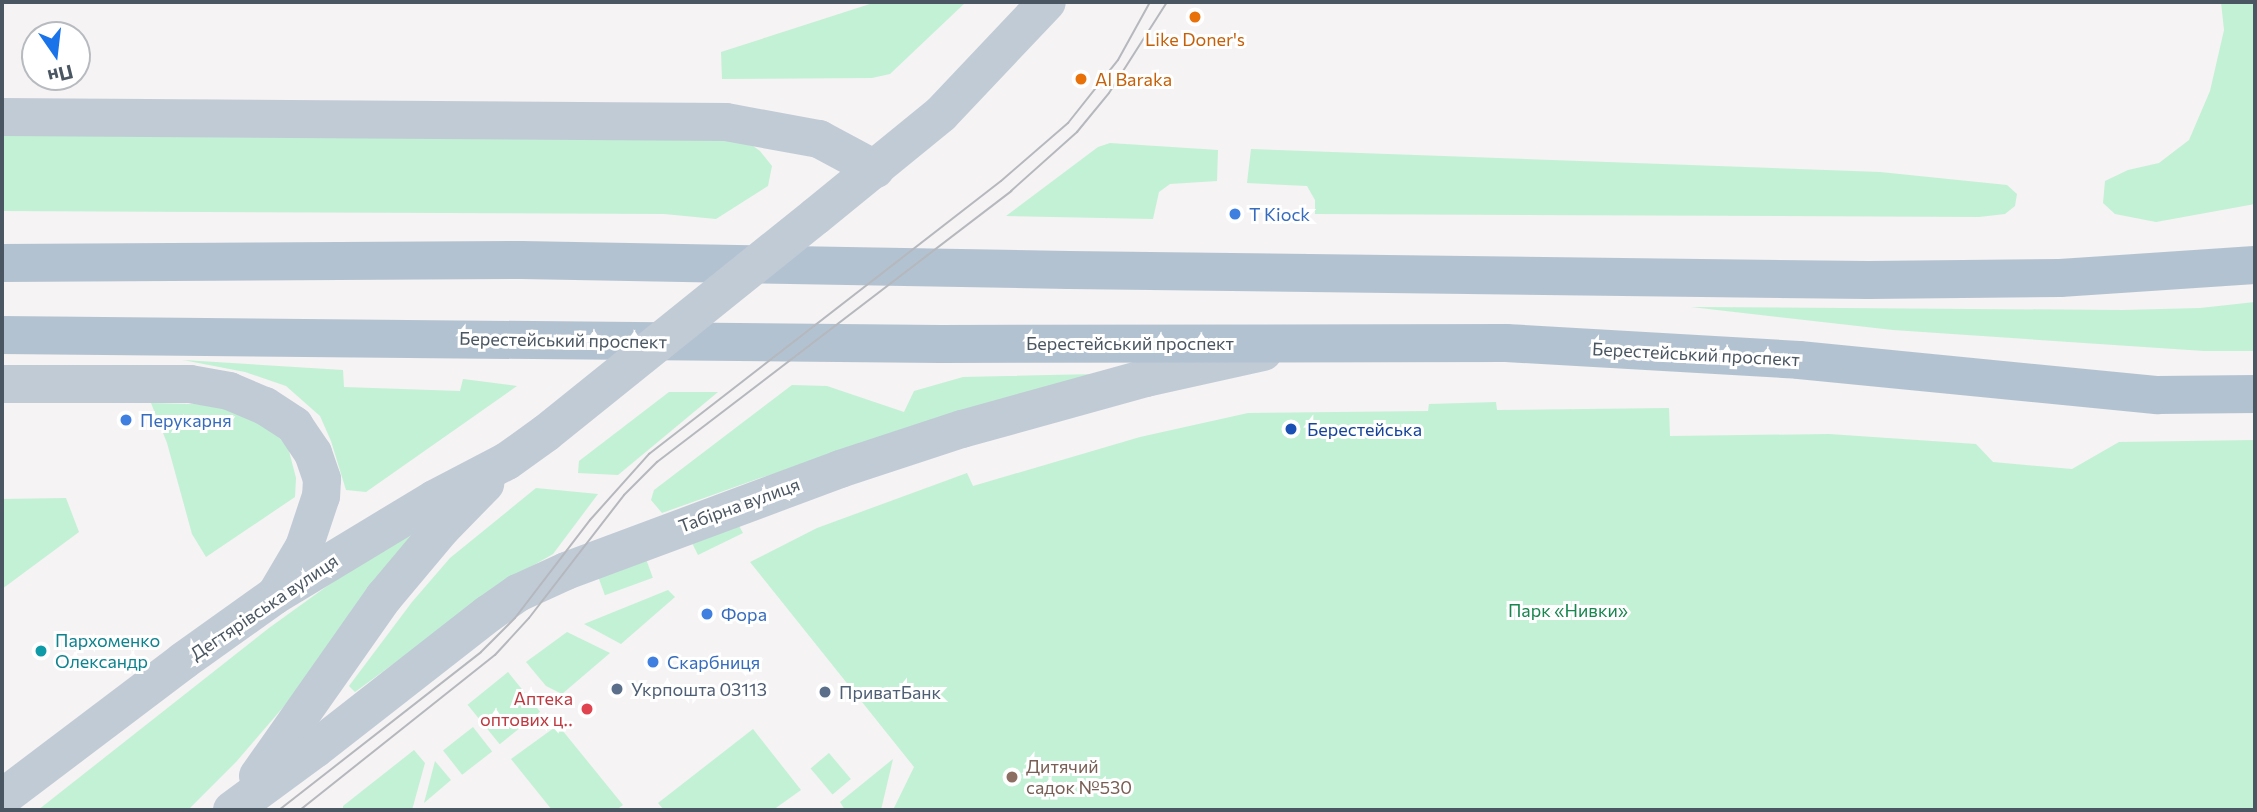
<!DOCTYPE html>
<meta charset="utf-8">
<style>
body{margin:0}
#map{position:relative;width:2257px;height:812px;overflow:hidden;background:#f5f3f3;font-family:Commissioner,sans-serif}
div>[style]{position:absolute}
.green>*{inset:0;background:#c3f1d5;transform-origin:0 0}
.secondary>*{height:38px;margin:-19px;padding:0 19px;transform-origin:19px;border-radius:19px;background:#c1cbd6}
.primary>*{height:38px;margin:-19px;padding:0 19px;transform-origin:19px;border-radius:19px;background:#b3c2d1}
.tram>*{height:2px;margin:-1px;padding:0 1px;transform-origin:1px;border-radius:1px;background:#b5b8bd}
.secondary-bridge>*{height:38px;margin:-19px;padding:0 19px;transform-origin:19px;border-radius:19px;background:#c1cbd6}
.dots>*{width:19px;height:19px;translate:-50% -50%;box-sizing:border-box;border:4px solid #fff;border-radius:50%}
span{translate:-50% -50%;white-space:nowrap;text-align:center;line-height:1.15;-webkit-text-stroke:6px #fff;paint-order:stroke}
.food-label{font-size:18px;color:#c56008}
.left{translate:0 -50%;text-align:left}
.shop-label{font-size:18px;color:#366cbe}
.street-label{font-size:18px;color:#4a5661}
.transit-label{font-size:18px;color:#164399}
.park-label{font-size:18px;color:#17864f}
.culture-label{font-size:18px;color:#0d838f}
.service-label{font-size:18px;color:#4e5e75}
.health-label{font-size:18px;color:#be3a42}
.right{translate:-100% -50%;text-align:right}
.education-label{font-size:18px;color:#785e54}
.frame{position:absolute;inset:0;border:4px solid #4a5661;pointer-events:none}
.north{position:absolute;left:21px;top:21px;width:70px;height:70px;box-sizing:border-box;background:#fff;border:2px solid #b7bbc0;border-radius:50%;rotate:166deg;font-size:19px;font-weight:700;line-height:28px;text-align:center;color:#4a5661}
.north::after{content:'';display:block;margin:auto;width:24px;height:32px;background:#1a73e8;clip-path:polygon(50% 0,100% 100%,50% 72%,0 100%)}
</style>
<div id="map">
<div class="green">
<div style="clip-path:polygon(876px 2px,966px 2px,890px 74px,872px 78px,722px 79px,721px 52px)"></div>
<div style="clip-path:polygon(2221px 2px,2255px 2px,2255px 204px,2156px 222px,2115px 214px,2103px 203px,2105px 181px,2128px 170px,2159px 163px,2189px 140px,2210px 91px,2224px 30px)"></div>
<div style="clip-path:polygon(2px 135px,742px 138px,760px 151px,772px 166px,768px 186px,716px 219px,664px 214px,2px 211px)"></div>
<div style="clip-path:polygon(1110px 143px,1218px 150px,1217px 181px,1170px 184px,1159px 192px,1153px 219px,1006px 216px,1098px 147px)"></div>
<div style="clip-path:polygon(1251px 149px,1880px 172px,2007px 185px,2017px 194px,2015px 206px,2005px 214px,1979px 217px,1315px 214px,1315px 200px,1307px 186px,1247px 183px)"></div>
<div style="clip-path:polygon(2255px 302px,2255px 351px,2204px 351px,1893px 330px,1691px 307px,2123px 310px,2200px 308px)"></div>
<div style="clip-path:polygon(183px 360px,343px 370px,344px 387px,460px 391px,463px 379px,517px 386px,366px 492px,346px 490px,331px 441px,320px 416px,286px 386px,245px 372px)"></div>
<div style="clip-path:polygon(1096px 374px,760px 478px,662px 513px,651px 500px,654px 490px,792px 385px,827px 386px,904px 412px,914px 391px,963px 377px)"></div>
<div style="clip-path:polygon(669px 392px,718px 392px,618px 475px,578px 473px,579px 461px)"></div>
<div style="clip-path:polygon(1496px 402px,1497px 410px,1669px 408px,1670px 436px,1829px 434px,1976px 444px,1993px 462px,2072px 469px,2119px 442px,2255px 440px,2255px 810px,893px 810px,914px 767px,750px 562px,817px 528px,967px 473px,973px 486px,1140px 437px,1248px 413px,1428px 411px,1429px 404px)"></div>
<div style="clip-path:polygon(151px 403px,230px 405px,266px 424px,288px 447px,296px 478px,295px 497px,206px 557px,192px 534px,167px 443px)"></div>
<div style="clip-path:polygon(536px 488px,598px 494px,553px 554px,508px 580px,355px 692px,349px 686px,412px 602px,450px 558px)"></div>
<div style="clip-path:polygon(66px 498px,79px 532px,2px 589px,2px 499px)"></div>
<div style="clip-path:polygon(441px 504px,286px 704px,236px 762px,188px 810px,38px 810px,269px 628px)"></div>
<div style="clip-path:polygon(738px 524px,743px 533px,698px 555px,691px 541px)"></div>
<div style="left:646px;top:559px;width:20px;height:51px;rotate:70deg"></div>
<div style="clip-path:polygon(668px 590px,675px 597px,621px 644px,584px 624px)"></div>
<div style="clip-path:polygon(567px 632px,610px 653px,562px 694px,546px 686px,526px 662px)"></div>
<div style="left:508px;top:672px;width:51px;height:52px;rotate:51deg"></div>
<div style="clip-path:polygon(558px 725px,623px 805px,616px 810px,552px 810px,511px 759px)"></div>
<div style="left:473px;top:727px;width:31px;height:38px;rotate:52deg"></div>
<div style="clip-path:polygon(753px 729px,801px 790px,773px 810px,664px 810px,658px 803px)"></div>
<div style="clip-path:polygon(414px 750px,425px 763px,412px 810px,343px 810px,343px 806px)"></div>
<div style="left:829px;top:753px;width:34px;height:24px;rotate:50deg"></div>
<div style="clip-path:polygon(893px 759px,881px 810px,845px 810px,840px 802px)"></div>
<div style="clip-path:polygon(435px 761px,451px 780px,424px 803px)"></div>
</div>
<div class="secondary">
<div style="left:2px;top:117px;width:724px;rotate:0.4deg"></div>
<div style="left:726px;top:122px;width:95px;rotate:10.4deg"></div>
<div style="left:819px;top:139px;width:64px;rotate:28.2deg"></div>
<div style="left:816px;top:216px;width:161px;rotate:-39.2deg"></div>
<div style="left:941px;top:114px;width:154px;rotate:-46.6deg"></div>
<div style="left:2px;top:384px;width:188px"></div>
<div style="left:190px;top:384px;width:40px;rotate:10deg"></div>
<div style="left:229px;top:391px;width:39px;rotate:23deg"></div>
<div style="left:265px;top:406px;width:35px;rotate:33deg"></div>
<div style="left:294px;top:425px;width:34px;rotate:56deg"></div>
<div style="left:313px;top:453px;width:28px;rotate:71deg"></div>
<div style="left:322px;top:479px;width:17px;rotate:93deg"></div>
<div style="left:321px;top:496px;width:54px;rotate:108.4deg"></div>
<div style="left:304px;top:547px;width:51px;rotate:120.6deg"></div>
<div style="left:258px;top:776px;width:219px;rotate:-54.9deg"></div>
<div style="left:384px;top:597px;width:90px;rotate:-50deg"></div>
<div style="left:442px;top:528px;width:62px;rotate:-45.7deg"></div>
<div style="left:2px;top:798px;width:227px;rotate:-37.1deg"></div>
<div style="left:183px;top:661px;width:112px;rotate:-35.5deg"></div>
<div style="left:274px;top:596px;width:187px;rotate:-31.2deg"></div>
<div style="left:434px;top:499px;width:82px;rotate:-27.5deg"></div>
<div style="left:507px;top:461px;width:48px;rotate:-35.7deg"></div>
<div style="left:232px;top:810px;width:103px;rotate:-36.3deg"></div>
<div style="left:315px;top:749px;width:219px;rotate:-38deg"></div>
<div style="left:488px;top:614px;width:37px;rotate:-35deg"></div>
<div style="left:518px;top:593px;width:53px;rotate:-24.6deg"></div>
<div style="left:566px;top:571px;width:292px;rotate:-20.4deg"></div>
<div style="left:840px;top:469px;width:128px;rotate:-18.2deg"></div>
<div style="left:962px;top:429px;width:191px;rotate:-15.5deg"></div>
<div style="left:1146px;top:378px;width:120px;rotate:-12.5deg"></div>
</div>
<div class="primary">
<div style="left:2px;top:263px;width:519px;rotate:-0.33deg"></div>
<div style="left:521px;top:260px;width:548px;rotate:1.05deg"></div>
<div style="left:1069px;top:270px;width:799px;rotate:0.72deg"></div>
<div style="left:1868px;top:280px;width:192px;rotate:-0.6deg"></div>
<div style="left:2060px;top:278px;width:195px;rotate:-3.8deg"></div>
<div style="left:2px;top:335px;width:939px;rotate:0.55deg"></div>
<div style="left:941px;top:344px;width:565px;rotate:-0.1deg"></div>
<div style="left:1506px;top:343px;width:293px;rotate:3.3deg"></div>
<div style="left:1799px;top:360px;width:361px;rotate:5.6deg"></div>
<div style="left:2158px;top:395px;width:97px;rotate:-0.6deg"></div>
</div>
<div class="tram">
<div style="left:279px;top:810px;width:256px;rotate:-38deg"></div>
<div style="left:481px;top:652px;width:48px;rotate:-45deg"></div>
<div style="left:515px;top:618px;width:123px;rotate:-52.6deg"></div>
<div style="left:590px;top:520px;width:89px;rotate:-48.2deg"></div>
<div style="left:649px;top:454px;width:445px;rotate:-37.8deg"></div>
<div style="left:1001px;top:181px;width:89px;rotate:-40.9deg"></div>
<div style="left:1068px;top:123px;width:80px;rotate:-51.6deg"></div>
<div style="left:1118px;top:60px;width:66px;rotate:-61.1deg"></div>
<div style="left:300px;top:810px;width:249px;rotate:-38.5deg"></div>
<div style="left:495px;top:655px;width:50px;rotate:-47.4deg"></div>
<div style="left:529px;top:618px;width:155px;rotate:-52.3deg"></div>
<div style="left:624px;top:495px;width:47px;rotate:-45deg"></div>
<div style="left:657px;top:462px;width:446px;rotate:-37.4deg"></div>
<div style="left:1011px;top:191px;width:89px;rotate:-41.8deg"></div>
<div style="left:1077px;top:132px;width:50px;rotate:-50.6deg"></div>
<div style="left:1109px;top:93px;width:108px;rotate:-57.5deg"></div>
</div>
<div class="secondary-bridge">
<div style="left:546px;top:433px;width:346px;rotate:-38.8deg"></div>
</div>
<div class="dots">
<div style="left:1195px;top:17px;background:#e8710a"></div>
<div style="left:1081px;top:79px;background:#e8710a"></div>
<div style="left:1235px;top:214px;background:#3f7fe0"></div>
<div style="left:126px;top:420px;background:#3f7fe0"></div>
<div style="left:1291px;top:429px;background:#1a4fb4"></div>
<div style="left:707px;top:614px;background:#3f7fe0"></div>
<div style="left:41px;top:651px;background:#0f9aa8"></div>
<div style="left:653px;top:662px;background:#3f7fe0"></div>
<div style="left:617px;top:689px;background:#5c6f8a"></div>
<div style="left:825px;top:692px;background:#5c6f8a"></div>
<div style="left:587px;top:709px;background:#e0444e"></div>
<div style="left:1012px;top:777px;background:#8d6e63"></div>
</div>
<div class="food-label">
<span style="left:1195px;top:39px">Like Doner's</span>
<span class="left" style="left:1095px;top:79px">Al Baraka</span>
</div>
<div class="shop-label">
<span class="left" style="left:1249px;top:214px">T Kiock</span>
<span class="left" style="left:140px;top:420px">Перукарня</span>
<span class="left" style="left:721px;top:614px">Фора</span>
<span class="left" style="left:667px;top:662px">Скарбниця</span>
</div>
<div class="street-label">
<span style="left:563px;top:340px;rotate:1deg">Берестейський проспект</span>
<span style="left:1130px;top:343px">Берестейський проспект</span>
<span style="left:1696px;top:354px;rotate:3deg">Берестейський проспект</span>
<span style="left:739px;top:505px;rotate:-20deg">Табірна вулиця</span>
<span style="left:264px;top:607px;rotate:-34deg">Дегтярівська вулиця</span>
</div>
<div class="transit-label">
<span class="left" style="left:1307px;top:429px">Берестейська</span>
</div>
<div class="park-label">
<span style="left:1568px;top:610px">Парк «Нивки»</span>
</div>
<div class="culture-label">
<span class="left" style="left:55px;top:651px">Пархоменко<br>Олександр</span>
</div>
<div class="service-label">
<span class="left" style="left:631px;top:689px">Укрпошта 03113</span>
<span class="left" style="left:839px;top:692px">ПриватБанк</span>
</div>
<div class="health-label">
<span class="right" style="left:573px;top:709px">Аптека<br>оптових ц‥</span>
</div>
<div class="education-label">
<span class="left" style="left:1026px;top:777px">Дитячий<br>садок №530</span>
</div>
<div class="frame"></div>
<div class="north">Пн</div>
</div>
